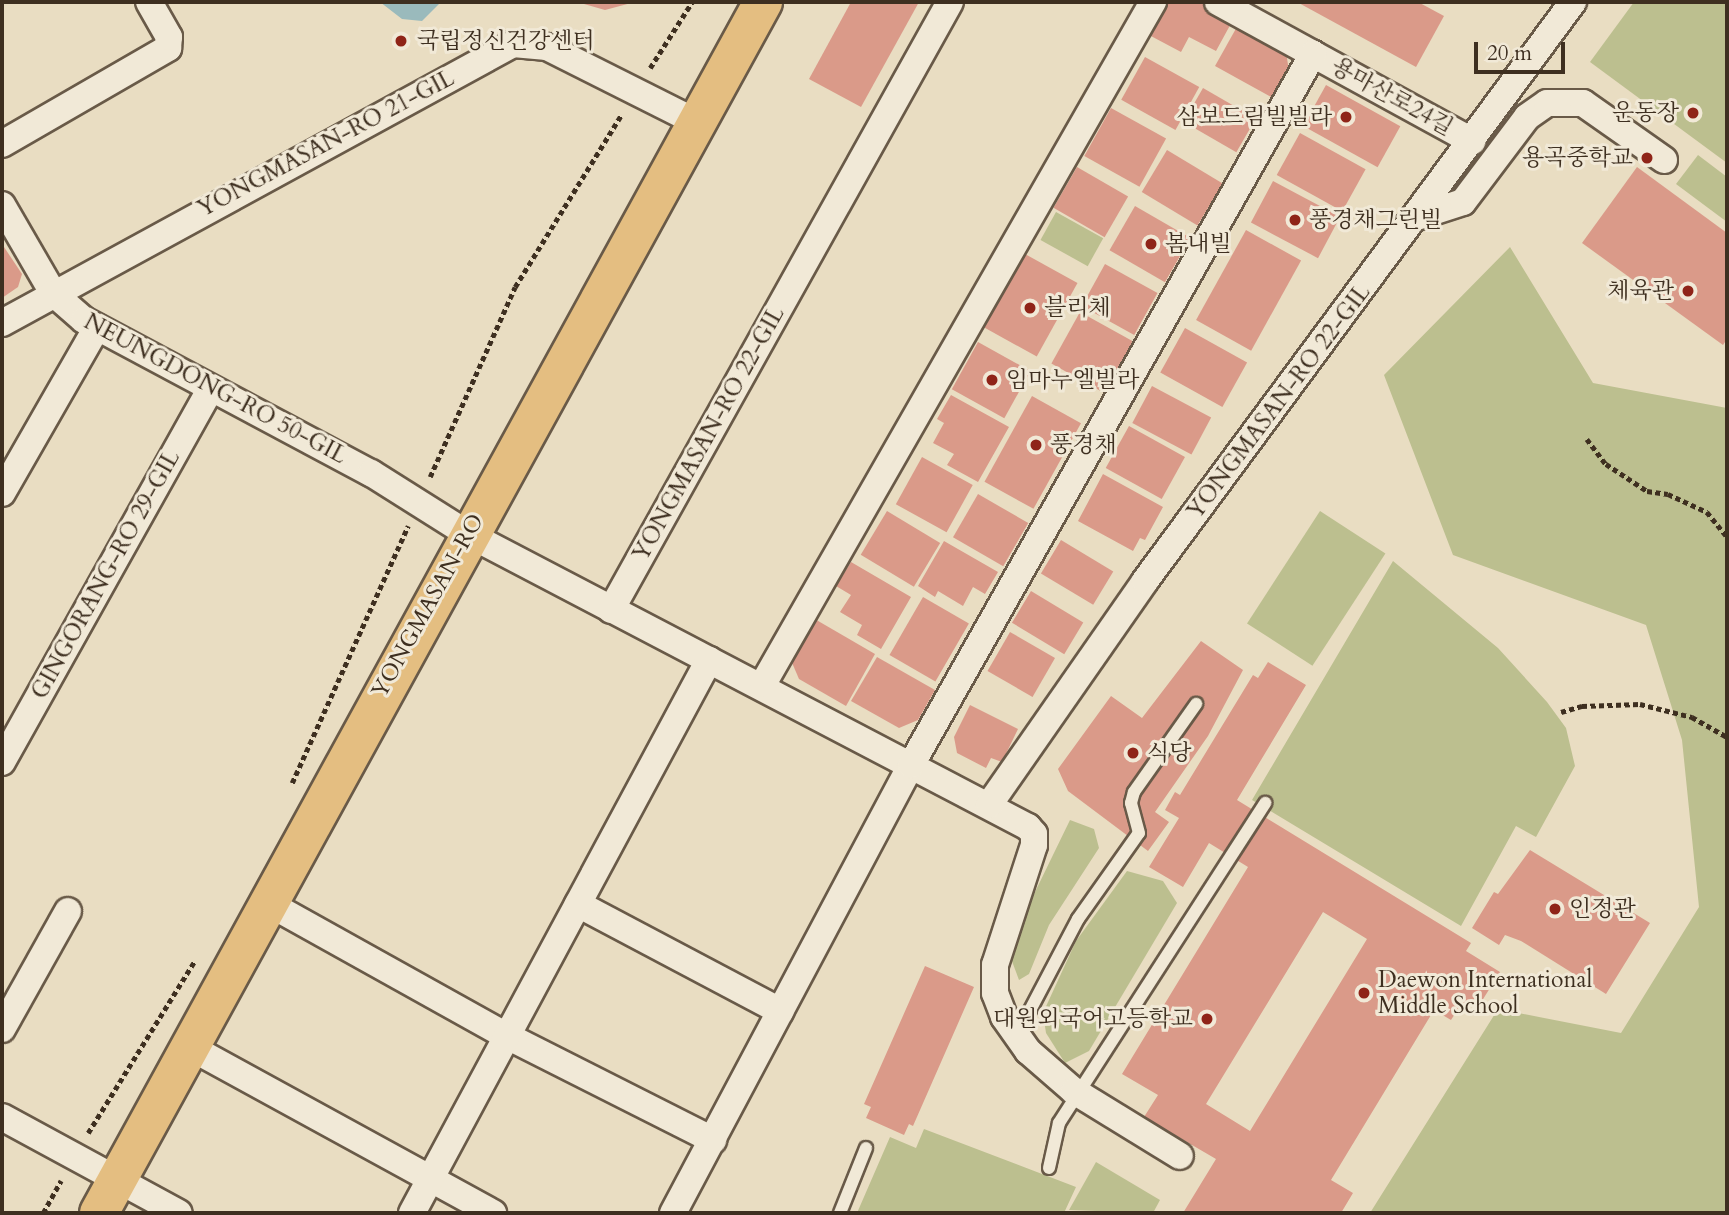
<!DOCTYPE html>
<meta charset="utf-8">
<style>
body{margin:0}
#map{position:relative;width:1729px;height:1215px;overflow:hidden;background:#e9ddc2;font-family:Cardo,"Noto Serif KR",serif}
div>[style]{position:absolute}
.green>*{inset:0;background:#bcbf8f;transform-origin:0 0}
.water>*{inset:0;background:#9ababc}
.building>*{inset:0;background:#da9a89;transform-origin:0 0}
.path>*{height:4.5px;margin-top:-2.25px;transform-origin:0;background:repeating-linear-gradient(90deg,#3e2f20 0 5px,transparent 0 8.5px)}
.roads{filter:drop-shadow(2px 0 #695a48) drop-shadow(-2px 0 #695a48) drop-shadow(0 2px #695a48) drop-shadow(0 -2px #695a48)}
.lane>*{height:12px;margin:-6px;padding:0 6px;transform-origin:6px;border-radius:6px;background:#f1e9d7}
.street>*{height:26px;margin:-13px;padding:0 13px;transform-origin:13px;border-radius:13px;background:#f1e9d7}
.primary>*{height:38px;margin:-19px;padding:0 19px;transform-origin:19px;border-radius:19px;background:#e4be81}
.dots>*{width:19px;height:19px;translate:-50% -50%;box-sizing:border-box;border:4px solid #f1e9d7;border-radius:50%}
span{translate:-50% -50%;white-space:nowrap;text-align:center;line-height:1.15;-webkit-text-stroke:6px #f1e9d7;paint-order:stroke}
.poi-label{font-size:23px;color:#3e2f20}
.left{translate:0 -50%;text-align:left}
.right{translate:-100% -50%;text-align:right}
.street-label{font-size:23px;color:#3e2f20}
.frame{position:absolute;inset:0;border:4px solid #3e2f20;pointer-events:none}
.scale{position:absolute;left:1474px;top:42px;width:91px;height:32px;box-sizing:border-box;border:4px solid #3e2f20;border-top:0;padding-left:9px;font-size:21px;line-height:24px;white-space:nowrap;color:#3e2f20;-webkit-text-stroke:5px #f1e9d7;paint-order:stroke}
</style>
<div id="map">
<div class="green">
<div style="clip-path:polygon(1634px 2px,1727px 2px,1727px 163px,1590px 62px)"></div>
<div style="clip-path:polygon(1698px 155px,1727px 177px,1727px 222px,1676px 184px)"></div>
<div style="left:1056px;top:212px;width:54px;height:32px;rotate:29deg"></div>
<div style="clip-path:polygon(1510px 247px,1593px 383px,1727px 408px,1727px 1213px,1370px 1213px,1498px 1009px,1621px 1033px,1699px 907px,1682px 740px,1646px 625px,1453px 555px,1384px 375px)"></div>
<div style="left:1320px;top:511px;width:78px;height:134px;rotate:33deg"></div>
<div style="clip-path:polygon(1393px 561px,1498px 648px,1547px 702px,1566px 728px,1575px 766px,1536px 837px,1516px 826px,1461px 926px,1252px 800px)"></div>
<div style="clip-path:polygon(1070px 820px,1094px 829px,1099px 848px,1049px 925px,1029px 974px,1019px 980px,1010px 956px,1017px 929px)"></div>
<div style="clip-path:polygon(1127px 871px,1163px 881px,1177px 903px,1089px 1051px,1065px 1063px,1046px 1033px,1043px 1013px,1076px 941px)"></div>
<div style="clip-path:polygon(924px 1129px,1076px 1187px,1064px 1213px,857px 1213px,890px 1137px,916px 1148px)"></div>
<div style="clip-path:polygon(1096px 1162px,1160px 1200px,1153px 1213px,1069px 1210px)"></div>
</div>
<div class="water">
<div style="clip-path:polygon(380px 2px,441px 2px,422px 21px,402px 19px)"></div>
</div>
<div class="building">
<div style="clip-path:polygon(577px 2px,635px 2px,605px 10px)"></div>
<div style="clip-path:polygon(851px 2px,919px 2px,861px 107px,809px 79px)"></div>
<div style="clip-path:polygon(1167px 2px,1204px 2px,1234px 18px,1216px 51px,1189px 37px,1181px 52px,1149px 35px)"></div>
<div style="clip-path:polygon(1297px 2px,1418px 2px,1444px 16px,1416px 67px)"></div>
<div style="clip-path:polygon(1238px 25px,1286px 52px,1289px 71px,1273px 98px,1215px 66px)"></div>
<div style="left:1145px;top:57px;width:62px;height:49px;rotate:29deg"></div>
<div style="left:1326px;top:85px;width:85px;height:47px;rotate:29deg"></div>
<div style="left:1203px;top:88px;width:61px;height:39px;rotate:30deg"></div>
<div style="left:1111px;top:108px;width:63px;height:55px;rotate:29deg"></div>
<div style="left:1300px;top:133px;width:75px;height:48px;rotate:29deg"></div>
<div style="left:1167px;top:150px;width:65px;height:49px;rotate:31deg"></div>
<div style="left:1077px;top:167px;width:59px;height:47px;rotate:30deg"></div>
<div style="clip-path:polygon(1637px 167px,1727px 233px,1727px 339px,1723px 345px,1582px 243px)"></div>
<div style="left:1273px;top:181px;width:76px;height:47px;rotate:28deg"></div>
<div style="left:1135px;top:206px;width:64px;height:51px;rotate:30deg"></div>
<div style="left:1246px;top:230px;width:63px;height:103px;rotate:29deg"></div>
<div style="clip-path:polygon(2px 244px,22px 274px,18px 287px,2px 298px)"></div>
<div style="left:1025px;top:254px;width:60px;height:84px;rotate:29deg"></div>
<div style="left:1105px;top:264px;width:60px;height:48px;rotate:29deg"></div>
<div style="left:1080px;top:312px;width:63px;height:59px;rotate:29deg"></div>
<div style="left:1185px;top:328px;width:71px;height:51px;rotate:29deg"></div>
<div style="left:978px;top:342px;width:60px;height:54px;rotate:29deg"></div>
<div style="left:1152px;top:386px;width:67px;height:42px;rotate:28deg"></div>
<div style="clip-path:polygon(951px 395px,1009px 427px,978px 482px,947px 465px,954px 454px,933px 443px,944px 423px,937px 419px)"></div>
<div style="left:1032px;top:396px;width:56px;height:98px;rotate:29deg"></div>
<div style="left:1129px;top:426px;width:64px;height:48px;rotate:29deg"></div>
<div style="left:922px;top:457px;width:58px;height:54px;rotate:29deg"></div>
<div style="clip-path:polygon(1103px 474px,1163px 507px,1145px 540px,1140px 538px,1133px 551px,1078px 521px)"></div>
<div style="left:978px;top:494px;width:58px;height:50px;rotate:30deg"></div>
<div style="left:887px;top:511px;width:62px;height:51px;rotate:31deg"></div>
<div style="left:1061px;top:540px;width:61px;height:39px;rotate:31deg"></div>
<div style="clip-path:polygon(944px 541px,998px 572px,985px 594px,973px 587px,963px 606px,938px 591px,935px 597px,918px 586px)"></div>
<div style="clip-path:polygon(851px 562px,911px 597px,881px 649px,857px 635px,862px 625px,840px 612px,851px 595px,836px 586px)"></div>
<div style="left:1031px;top:591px;width:61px;height:37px;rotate:31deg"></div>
<div style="left:923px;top:597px;width:53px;height:67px;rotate:30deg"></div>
<div style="clip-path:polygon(813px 618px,875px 654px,846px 706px,799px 679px,790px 658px)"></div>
<div style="left:1010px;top:632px;width:52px;height:45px;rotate:30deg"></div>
<div style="clip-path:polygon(1201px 641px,1243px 670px,1208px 736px,1155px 812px,1169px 822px,1148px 851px,1068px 791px,1058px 769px,1111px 696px,1142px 718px)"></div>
<div style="clip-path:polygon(877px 657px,935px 690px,918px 720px,899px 728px,851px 701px)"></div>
<div style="clip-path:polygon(evenodd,1268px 662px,1306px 685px,1237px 800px,1471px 943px,1466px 951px,1500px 972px,1480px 1004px,1460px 1006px,1451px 1020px,1434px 1010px,1331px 1180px,1353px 1193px,1341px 1213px,1183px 1213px,1216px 1159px,1144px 1117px,1158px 1095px,1122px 1074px,1248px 867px,1209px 843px,1183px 887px,1149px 867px,1179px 818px,1165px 810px,1175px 792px,1180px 795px,1253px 675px,1258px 678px,1268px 662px,1323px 912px,1367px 939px,1250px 1131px,1206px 1104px,1323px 912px)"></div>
<div style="clip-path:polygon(970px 705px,1018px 729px,1002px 762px,991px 758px,986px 768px,957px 753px,954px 737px)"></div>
<div style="clip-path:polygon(1530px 850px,1650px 923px,1606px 994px,1521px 941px,1505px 935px,1499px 945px,1472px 928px,1494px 892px,1498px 894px)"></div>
<div style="clip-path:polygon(925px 966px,974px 987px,913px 1126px,909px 1124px,904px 1135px,866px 1118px,871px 1107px,864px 1104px)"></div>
</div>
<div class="path">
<div style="left:650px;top:68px;width:78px;rotate:-57.5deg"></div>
<div style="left:1587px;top:439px;width:31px;rotate:53deg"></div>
<div style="left:1606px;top:464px;width:49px;rotate:33.4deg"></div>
<div style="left:1647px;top:491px;width:21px;rotate:8deg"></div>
<div style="left:1668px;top:494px;width:43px;rotate:24.8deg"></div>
<div style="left:1707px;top:512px;width:32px;rotate:51deg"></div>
<div style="left:430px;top:477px;width:208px;rotate:-65.9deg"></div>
<div style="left:515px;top:287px;width:203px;rotate:-58.3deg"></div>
<div style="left:1561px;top:712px;width:22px;rotate:-16deg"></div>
<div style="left:1582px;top:706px;width:58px;rotate:-2deg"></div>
<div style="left:1640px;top:704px;width:54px;rotate:14deg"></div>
<div style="left:1692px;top:717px;width:40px;rotate:29.7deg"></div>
<div style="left:292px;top:783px;width:282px;rotate:-65.7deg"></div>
<div style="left:88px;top:1133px;width:201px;rotate:-58.2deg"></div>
<div style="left:43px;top:1213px;width:37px;rotate:-61deg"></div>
</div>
<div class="roads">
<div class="lane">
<div style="left:1016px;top:1037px;width:133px;rotate:-62.3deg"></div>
<div style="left:1078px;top:919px;width:105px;rotate:-54.7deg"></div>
<div style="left:1139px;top:833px;width:31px;rotate:-105deg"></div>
<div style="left:1131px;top:803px;width:11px;rotate:-75deg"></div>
<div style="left:1134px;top:792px;width:108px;rotate:-54.8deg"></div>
<div style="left:1049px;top:1168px;width:46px;rotate:-77.5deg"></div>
<div style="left:1059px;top:1123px;width:381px;rotate:-57.2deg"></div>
<div style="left:840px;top:1213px;width:70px;rotate:-68.2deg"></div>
</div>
<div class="street">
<div style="left:1218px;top:2px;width:290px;rotate:28.7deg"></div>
<div style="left:2px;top:144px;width:192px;rotate:-30deg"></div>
<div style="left:168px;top:48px;width:11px;rotate:-85deg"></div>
<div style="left:169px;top:37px;width:40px;rotate:-119.7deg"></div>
<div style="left:2px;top:205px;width:102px;rotate:59.9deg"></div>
<div style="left:53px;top:293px;width:41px;rotate:41.1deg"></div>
<div style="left:84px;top:320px;width:325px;rotate:28.1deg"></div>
<div style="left:371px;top:473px;width:115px;rotate:32.2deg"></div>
<div style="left:468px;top:534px;width:632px;rotate:27.62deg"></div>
<div style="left:1028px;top:827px;width:9px;rotate:49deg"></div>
<div style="left:1034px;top:834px;width:11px;rotate:90deg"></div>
<div style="left:1034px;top:845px;width:126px;rotate:108deg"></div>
<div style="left:995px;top:965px;width:28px;rotate:90deg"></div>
<div style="left:995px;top:993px;width:26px;rotate:69deg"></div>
<div style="left:1004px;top:1017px;width:42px;rotate:54.8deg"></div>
<div style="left:1028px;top:1051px;width:61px;rotate:41deg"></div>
<div style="left:1074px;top:1091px;width:124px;rotate:31.5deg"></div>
<div style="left:1417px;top:217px;width:48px;rotate:-18.1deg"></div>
<div style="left:1463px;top:202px;width:106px;rotate:-53deg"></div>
<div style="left:1527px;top:117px;width:24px;rotate:-35deg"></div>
<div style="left:1547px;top:103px;width:36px"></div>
<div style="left:1583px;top:103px;width:99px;rotate:35.1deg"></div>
<div style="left:2px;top:323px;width:582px;rotate:-28.63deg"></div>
<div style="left:513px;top:44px;width:34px;rotate:5deg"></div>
<div style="left:547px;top:47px;width:165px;rotate:26.7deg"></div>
<div style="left:2px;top:493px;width:191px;rotate:-60.2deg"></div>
<div style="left:611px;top:610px;width:696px;rotate:-60.86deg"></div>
<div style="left:763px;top:684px;width:786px;rotate:-60.24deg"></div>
<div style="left:2px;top:762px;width:428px;rotate:-60.8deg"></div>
<div style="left:989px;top:805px;width:273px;rotate:-55.1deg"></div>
<div style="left:1145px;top:581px;width:720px;rotate:-53.53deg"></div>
<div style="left:266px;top:902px;width:276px;rotate:29.1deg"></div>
<div style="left:507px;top:1036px;width:231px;rotate:26.8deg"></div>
<div style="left:578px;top:904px;width:229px;rotate:27.9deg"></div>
<div style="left:2px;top:1029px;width:135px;rotate:-60.8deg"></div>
<div style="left:188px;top:1046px;width:348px;rotate:28.7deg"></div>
<div style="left:2px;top:1117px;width:201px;rotate:28.5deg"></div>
<div style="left:412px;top:1213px;width:628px;rotate:-61.76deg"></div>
<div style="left:673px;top:1213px;width:507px;rotate:-62.02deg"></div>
<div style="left:911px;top:765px;width:817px;rotate:-60.52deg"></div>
</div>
<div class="primary">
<div style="left:99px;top:1213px;width:1381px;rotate:-61.26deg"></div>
</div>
</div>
<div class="dots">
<div style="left:401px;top:41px;background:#8f2418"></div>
<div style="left:1693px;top:113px;background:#8f2418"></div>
<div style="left:1346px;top:117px;background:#8f2418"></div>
<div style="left:1647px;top:158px;background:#8f2418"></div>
<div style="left:1295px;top:220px;background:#8f2418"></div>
<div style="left:1151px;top:244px;background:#8f2418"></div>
<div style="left:1688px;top:291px;background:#8f2418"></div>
<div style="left:1030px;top:308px;background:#8f2418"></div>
<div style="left:992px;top:380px;background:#8f2418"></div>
<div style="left:1036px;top:445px;background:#8f2418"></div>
<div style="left:1133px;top:753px;background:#8f2418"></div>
<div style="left:1555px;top:909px;background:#8f2418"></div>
<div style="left:1364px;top:993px;background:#8f2418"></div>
<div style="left:1207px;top:1019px;background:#8f2418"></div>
</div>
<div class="poi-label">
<span class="left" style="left:417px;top:41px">국립정신건강센터</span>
<span class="right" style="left:1679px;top:113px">운동장</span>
<span class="right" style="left:1332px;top:117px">삼보드림빌빌라</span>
<span class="right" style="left:1633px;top:158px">용곡중학교</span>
<span class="left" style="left:1309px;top:220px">풍경채그린빌</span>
<span class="left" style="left:1165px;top:244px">봄내빌</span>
<span class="right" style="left:1674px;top:291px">체육관</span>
<span class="left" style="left:1044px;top:308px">블리체</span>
<span class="left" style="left:1006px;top:380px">임마누엘빌라</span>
<span class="left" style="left:1050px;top:445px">풍경채</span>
<span class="left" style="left:1147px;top:753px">식당</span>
<span class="left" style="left:1569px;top:909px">인정관</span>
<span class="left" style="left:1378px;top:993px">Daewon International<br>Middle School</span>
<span class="right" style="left:1193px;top:1019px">대원외국어고등학교</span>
</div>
<div class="street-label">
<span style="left:1392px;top:97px;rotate:29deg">용마산로24길</span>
<span style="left:326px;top:144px;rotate:-28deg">YONGMASAN-RO 21-GIL</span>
<span style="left:215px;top:389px;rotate:28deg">NEUNGDONG-RO 50-GIL</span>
<span style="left:1279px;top:402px;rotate:-53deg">YONGMASAN-RO 22-GIL</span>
<span style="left:709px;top:434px;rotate:-61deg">YONGMASAN-RO 22-GIL</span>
<span style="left:106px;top:575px;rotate:-61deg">GINGORANG-RO 29-GIL</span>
<span style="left:428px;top:606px;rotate:-61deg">YONGMASAN-RO</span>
</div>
<div class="frame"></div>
<div class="scale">20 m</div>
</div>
